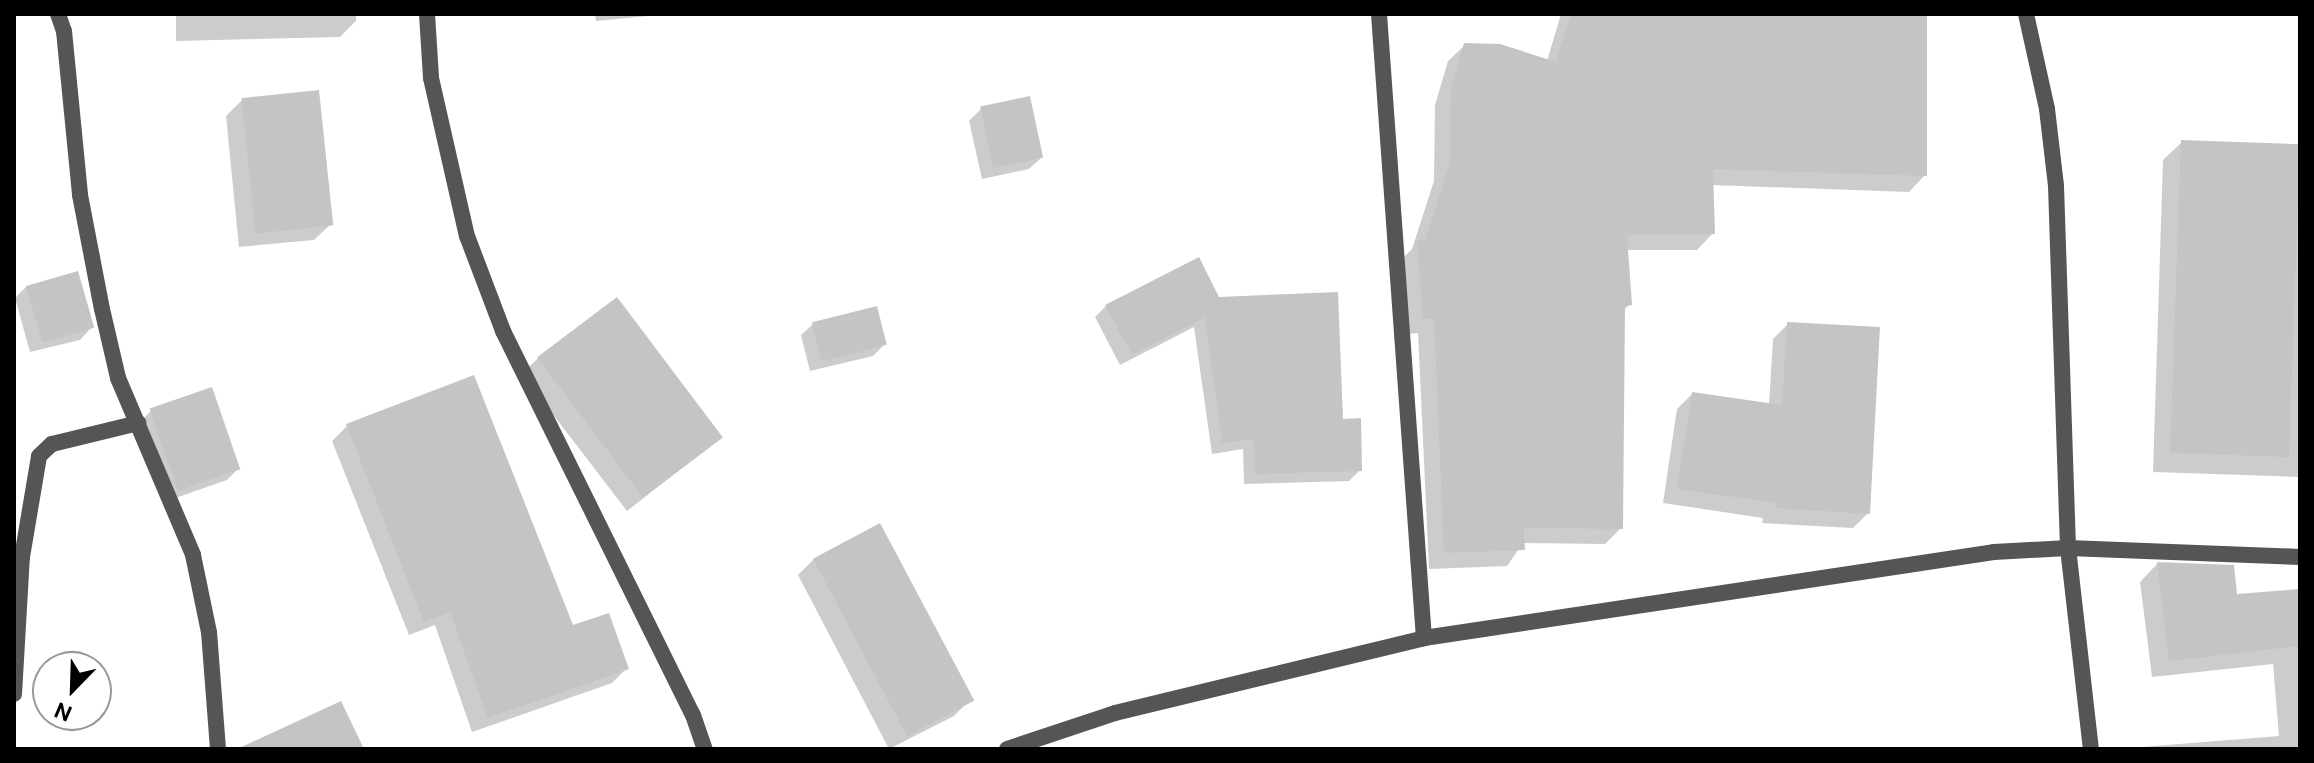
<!DOCTYPE html>
<style>
body{margin:0}
#map{position:relative;width:2314px;height:763px;overflow:hidden;background:#fff;font-family:"DM Sans",sans-serif}
div>[style]{position:absolute}
.shadow>*{inset:0;background:#0003}
.building>*{inset:0;background:#c4c4c4;transform-origin:0 0}
.minor>*{height:16px;margin:-8px;padding:0 8px;transform-origin:8px;border-radius:8px;background:#555}
span{translate:-50% -50%;white-space:nowrap;text-align:center;line-height:1.15;-webkit-text-stroke:7px #fff;paint-order:stroke}
.frame{position:absolute;inset:0;border:16px solid #000;pointer-events:none}
.north{position:absolute;left:32px;top:651px;width:80px;height:80px;box-sizing:border-box;background:#fff;border:2px solid #999;border-radius:50%;rotate:203deg;font-size:22px;font-weight:700;line-height:32px;text-align:center;color:#000}
.north::after{content:'';display:block;margin:auto;width:28px;height:36px;background:#000;clip-path:polygon(50% 0,100% 100%,50% 72%,0 100%)}
</style>
<div id="map">
<div class="shadow">
<div style="clip-path:polygon(176px 14px,356px 14px,356px 21px,340px 37px,176px 41px)"></div>
<div style="clip-path:polygon(595px 14px,669px 14px,596px 21px)"></div>
<div style="clip-path:polygon(1561px 14px,1925px 14px,1925px 175px,1909px 192px,1711px 185px,1713px 233px,1697px 250px,1626px 250px,1630px 304px,1623px 311px,1621px 528px,1605px 544px,1523px 543px,1507px 566px,1429px 569px,1418px 333px,1408px 334px,1402px 259px,1412px 249px,1434px 181px,1435px 105px,1448px 61px,1465px 45px,1547px 61px)"></div>
<div style="clip-path:polygon(242px 100px,331px 224px,314px 240px,239px 247px,226px 116px)"></div>
<div style="clip-path:polygon(981px 109px,1041px 158px,1029px 169px,982px 179px,969px 121px)"></div>
<div style="clip-path:polygon(2182px 142px,2300px 146px,2300px 477px,2153px 472px,2163px 160px)"></div>
<div style="clip-path:polygon(27px 286px,91px 328px,80px 340px,30px 352px,15px 298px)"></div>
<div style="clip-path:polygon(1218px 299px,1341px 421px,1360px 470px,1349px 481px,1244px 484px,1243px 449px,1212px 454px,1194px 327px,1120px 365px,1095px 317px,1106px 306px)"></div>
<div style="clip-path:polygon(813px 324px,885px 344px,873px 356px,810px 371px,801px 335px)"></div>
<div style="clip-path:polygon(1788px 324px,1868px 513px,1853px 528px,1762px 523px,1763px 518px,1663px 503px,1677px 409px,1692px 394px,1769px 405px,1773px 339px)"></div>
<div style="clip-path:polygon(538px 358px,721px 437px,627px 511px,522px 374px)"></div>
<div style="clip-path:polygon(211px 390px,239px 468px,227px 480px,167px 501px,139px 423px,151px 411px)"></div>
<div style="clip-path:polygon(347px 426px,572px 628px,627px 668px,612px 683px,472px 732px,435px 625px,409px 635px,332px 441px)"></div>
<div style="clip-path:polygon(814px 559px,970px 700px,954px 716px,889px 749px,798px 575px)"></div>
<div style="clip-path:polygon(2157px 564px,2235px 596px,2300px 591px,2300px 749px,2117px 749px,2279px 736px,2273px 664px,2152px 677px,2140px 582px)"></div>
</div>
<div class="building">
<div style="clip-path:polygon(1571px 14px,1927px 14px,1927px 176px,1713px 169px,1715px 234px,1627px 235px,1632px 305px,1625px 306px,1623px 529px,1524px 528px,1525px 550px,1444px 553px,1434px 318px,1423px 319px,1417px 241px,1425px 240px,1450px 163px,1451px 87px,1464px 43px,1500px 44px,1556px 62px)"></div>
<div style="left:319px;top:90px;width:136px;height:78px;rotate:84deg"></div>
<div style="left:1030px;top:96px;width:63px;height:51px;rotate:78deg"></div>
<div style="left:2181px;top:140px;width:119px;height:313px;rotate:2deg"></div>
<div style="clip-path:polygon(1199px 257px,1219px 297px,1338px 292px,1343px 419px,1361px 418px,1362px 471px,1255px 474px,1254px 439px,1222px 443px,1205px 317px,1132px 355px,1105px 305px)"></div>
<div style="left:78px;top:271px;width:59px;height:54px;rotate:74deg"></div>
<div style="left:617px;top:297px;width:176px;height:100px;rotate:53deg"></div>
<div style="left:877px;top:306px;width:40px;height:67px;rotate:76deg"></div>
<div style="clip-path:polygon(1787px 322px,1880px 327px,1870px 514px,1776px 508px,1777px 503px,1677px 489px,1692px 392px,1782px 405px)"></div>
<div style="clip-path:polygon(474px 375px,573px 625px,609px 613px,629px 669px,488px 718px,450px 612px,424px 622px,346px 424px)"></div>
<div style="left:212px;top:387px;width:87px;height:66px;rotate:71deg"></div>
<div style="left:880px;top:523px;width:201px;height:76px;rotate:62deg"></div>
<div style="clip-path:polygon(2157px 562px,2234px 565px,2237px 594px,2300px 589px,2300px 646px,2169px 661px)"></div>
<div style="clip-path:polygon(341px 701px,364px 749px,237px 749px)"></div>
</div>
<div class="minor">
<div style="left:58px;top:14px;width:18px;rotate:71deg"></div>
<div style="left:64px;top:31px;width:165px;rotate:84.4deg"></div>
<div style="left:80px;top:195px;width:116px;rotate:79.1deg"></div>
<div style="left:102px;top:309px;width:71px;rotate:76.9deg"></div>
<div style="left:118px;top:378px;width:192px;rotate:67deg"></div>
<div style="left:193px;top:555px;width:79px;rotate:78.3deg"></div>
<div style="left:209px;top:632px;width:117px;rotate:85.6deg"></div>
<div style="left:427px;top:14px;width:64px;rotate:86.4deg"></div>
<div style="left:431px;top:78px;width:162px;rotate:77.2deg"></div>
<div style="left:467px;top:236px;width:102px;rotate:69.2deg"></div>
<div style="left:503px;top:331px;width:428px;rotate:63.7deg"></div>
<div style="left:693px;top:715px;width:36px;rotate:71deg"></div>
<div style="left:1379px;top:14px;width:626px;rotate:85.88deg"></div>
<div style="left:2026px;top:14px;width:97px;rotate:77.5deg"></div>
<div style="left:2047px;top:109px;width:78px;rotate:83.3deg"></div>
<div style="left:2056px;top:186px;width:362px;rotate:88.1deg"></div>
<div style="left:2068px;top:548px;width:202px;rotate:83.5deg"></div>
<div style="left:14px;top:694px;width:137px;rotate:-86.7deg"></div>
<div style="left:22px;top:557px;width:102px;rotate:-80.4deg"></div>
<div style="left:39px;top:456px;width:18px;rotate:-43deg"></div>
<div style="left:52px;top:444px;width:89px;rotate:-13.7deg"></div>
<div style="left:1007px;top:749px;width:114px;rotate:-18.4deg"></div>
<div style="left:1115px;top:713px;width:318px;rotate:-13.6deg"></div>
<div style="left:1424px;top:638px;width:576px;rotate:-8.58deg"></div>
<div style="left:1994px;top:552px;width:74px;rotate:-3.1deg"></div>
<div style="left:2068px;top:548px;width:232px;rotate:2.2deg"></div>
</div>
<div class="frame"></div>
<div class="north">N</div>
</div>
